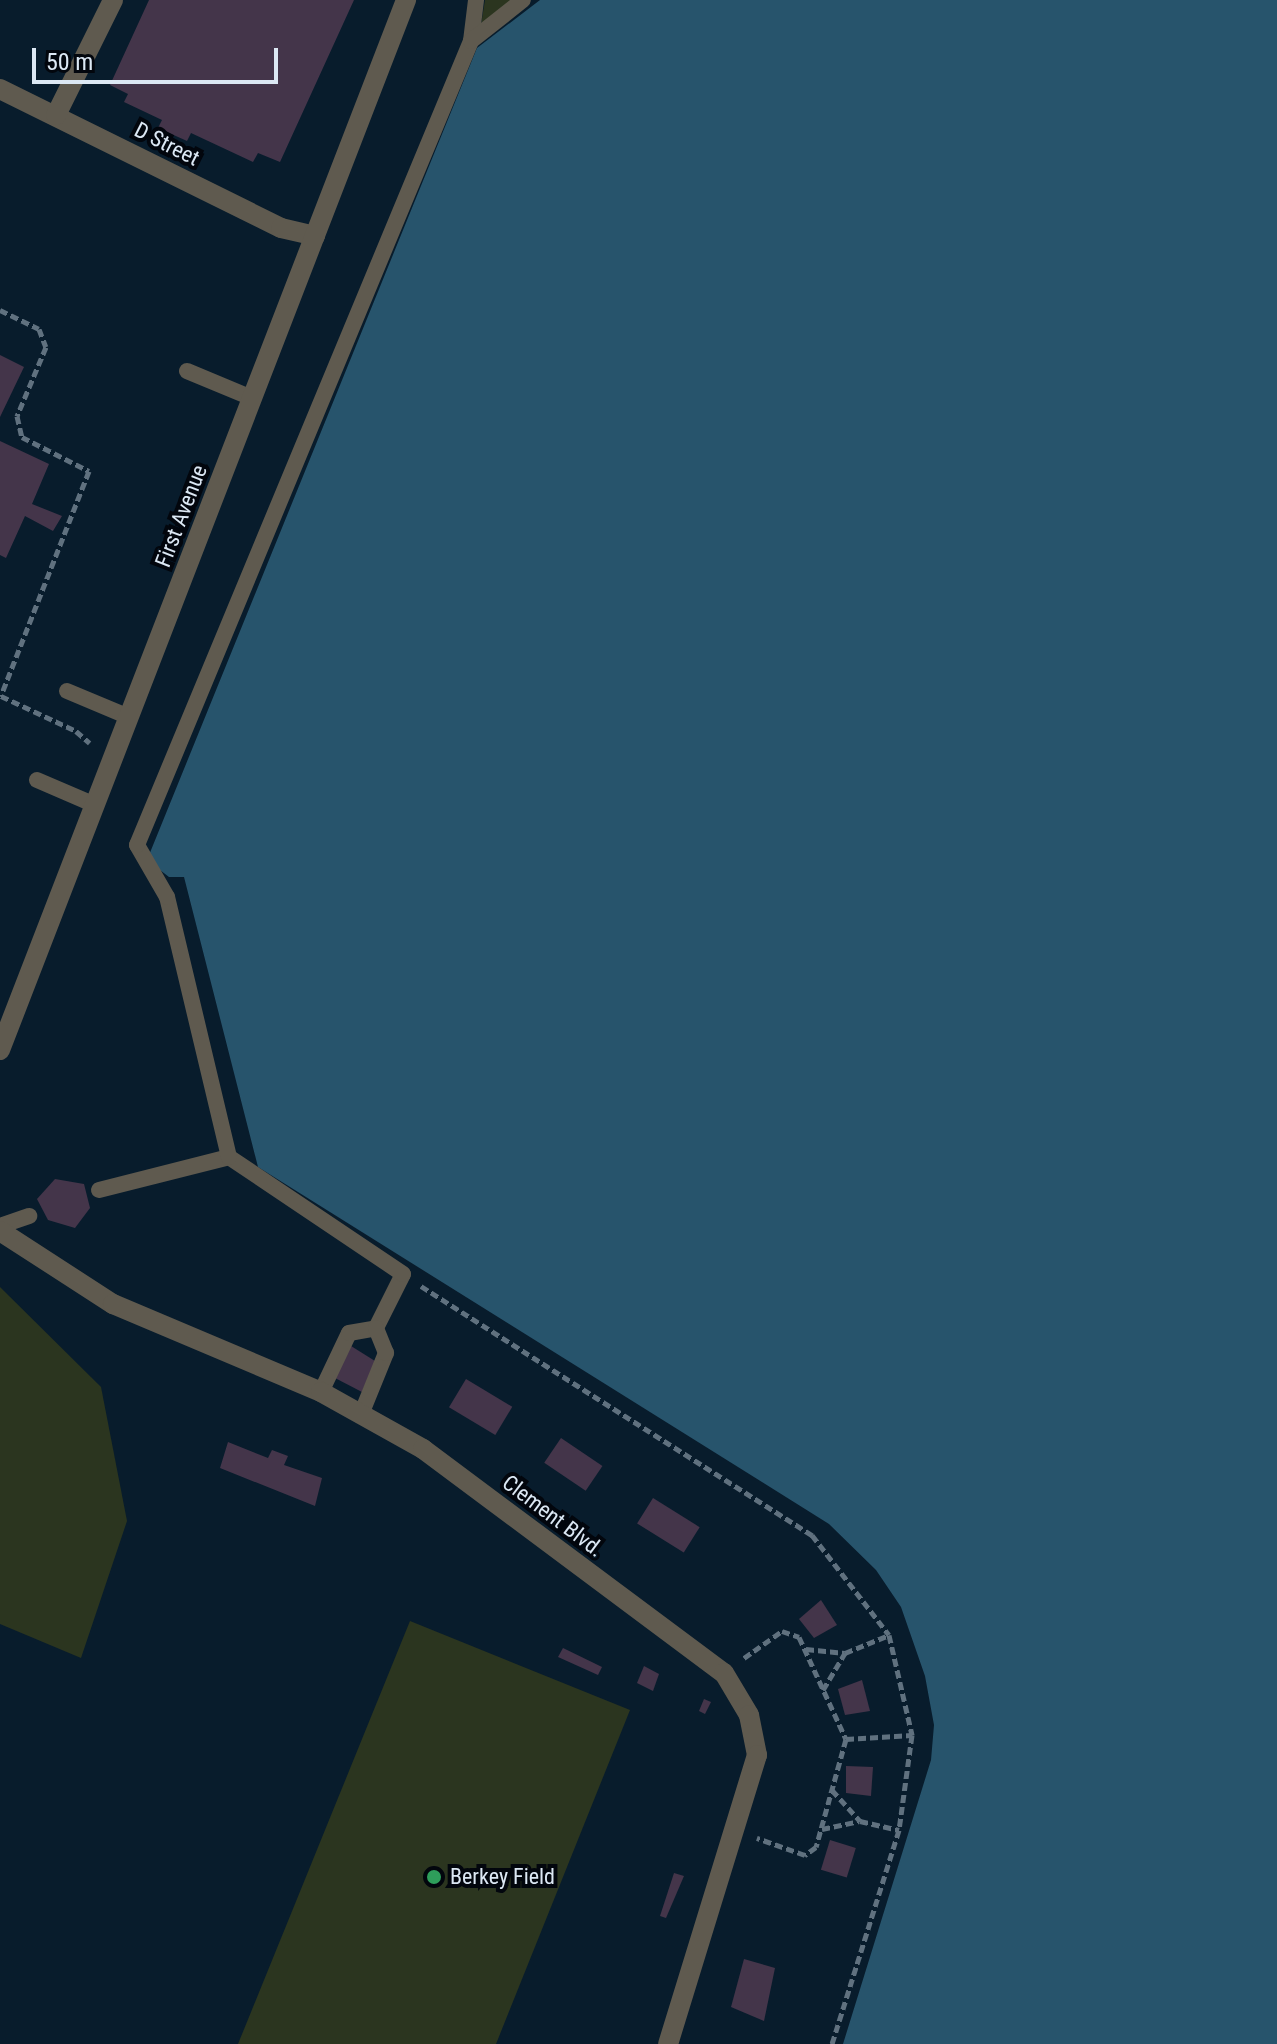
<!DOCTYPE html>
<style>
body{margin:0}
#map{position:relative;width:1277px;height:2044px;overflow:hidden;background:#081c2c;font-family:"Roboto Condensed",sans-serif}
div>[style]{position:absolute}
.green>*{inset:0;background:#2b351f}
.water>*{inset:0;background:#27546c}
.building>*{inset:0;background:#44354a;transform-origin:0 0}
.path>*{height:5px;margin-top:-2.5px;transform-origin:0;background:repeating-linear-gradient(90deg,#60717f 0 8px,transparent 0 12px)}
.lane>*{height:16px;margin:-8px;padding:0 8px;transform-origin:8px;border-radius:8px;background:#5f5a4f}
.street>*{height:20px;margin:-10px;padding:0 10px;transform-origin:10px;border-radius:10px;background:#5f5a4f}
.dots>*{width:22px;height:22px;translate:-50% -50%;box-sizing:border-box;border:4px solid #02060d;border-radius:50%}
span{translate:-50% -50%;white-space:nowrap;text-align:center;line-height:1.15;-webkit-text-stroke:8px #02060d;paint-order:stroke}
.street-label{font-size:22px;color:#dce8f4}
.poi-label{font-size:22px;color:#dce8f4}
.left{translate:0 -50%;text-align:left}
.scale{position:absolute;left:32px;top:48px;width:246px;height:36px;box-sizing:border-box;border:4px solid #dce8f4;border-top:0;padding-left:10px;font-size:24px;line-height:28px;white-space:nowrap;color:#dce8f4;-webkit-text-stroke:6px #02060d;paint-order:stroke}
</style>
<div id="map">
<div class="green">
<div style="clip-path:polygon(485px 0,514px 0,481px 25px)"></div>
<div style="clip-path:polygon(0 1287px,101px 1387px,127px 1521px,81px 1658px,0 1624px)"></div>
<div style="clip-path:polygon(410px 1621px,630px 1710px,496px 2044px,238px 2044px)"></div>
</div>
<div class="water">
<div style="clip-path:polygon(540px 0,1277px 0,1277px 2044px,843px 2044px,931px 1760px,934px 1725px,925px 1676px,901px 1607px,876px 1570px,829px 1524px,258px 1167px,184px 877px,169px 877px,147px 860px,477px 48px)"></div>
</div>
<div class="building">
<div style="clip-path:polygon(149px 0,354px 0,280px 162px,258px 153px,253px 162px,191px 133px,187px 141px,158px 128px,162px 120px,124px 102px,128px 94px,110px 85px)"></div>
<div style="clip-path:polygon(0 355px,24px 367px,0 417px)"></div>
<div style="clip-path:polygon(0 441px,49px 464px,32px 504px,62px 516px,53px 531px,25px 516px,6px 558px,0 555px)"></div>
<div style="clip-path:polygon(55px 1179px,84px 1184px,90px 1208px,75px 1228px,48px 1220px,37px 1199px)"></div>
<div style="clip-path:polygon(351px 1346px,375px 1361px,362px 1392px,335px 1378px)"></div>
<div style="left:466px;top:1379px;width:54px;height:33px;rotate:31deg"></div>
<div style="left:561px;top:1438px;width:50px;height:30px;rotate:34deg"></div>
<div style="clip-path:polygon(228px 1442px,268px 1458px,272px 1450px,288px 1456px,284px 1465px,322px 1478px,315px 1506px,220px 1468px)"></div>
<div style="left:653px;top:1498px;width:55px;height:30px;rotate:32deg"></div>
<div style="clip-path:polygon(821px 1600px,837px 1625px,814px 1638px,799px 1619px)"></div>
<div style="clip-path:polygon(563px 1648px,602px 1667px,598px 1675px,558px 1657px)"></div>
<div style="clip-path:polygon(644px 1666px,659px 1674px,653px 1691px,637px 1683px)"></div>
<div style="clip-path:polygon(862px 1680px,870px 1711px,845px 1715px,838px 1689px)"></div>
<div style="clip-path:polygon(704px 1699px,711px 1702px,705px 1714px,699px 1711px)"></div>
<div style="clip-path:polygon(846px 1766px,873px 1767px,871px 1796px,846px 1793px)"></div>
<div style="left:830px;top:1840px;width:27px;height:31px;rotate:17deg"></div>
<div style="clip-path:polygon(674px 1873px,684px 1876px,666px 1918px,660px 1916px)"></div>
<div style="clip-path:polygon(744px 1959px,775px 1968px,764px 2021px,731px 2007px)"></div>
</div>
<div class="path">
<div style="left:0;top:310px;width:43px;rotate:26deg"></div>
<div style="left:39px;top:329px;width:19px;rotate:69deg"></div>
<div style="left:46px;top:347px;width:75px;rotate:112.8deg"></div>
<div style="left:17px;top:416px;width:22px;rotate:77deg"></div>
<div style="left:22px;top:437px;width:75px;rotate:26.9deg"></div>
<div style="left:89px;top:471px;width:242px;rotate:111.4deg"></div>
<div style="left:1px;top:696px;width:83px;rotate:25deg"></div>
<div style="left:76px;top:731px;width:18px;rotate:41deg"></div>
<div style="left:421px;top:1286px;width:464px;rotate:32.5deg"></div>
<div style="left:812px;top:1535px;width:126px;rotate:52.4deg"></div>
<div style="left:889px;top:1635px;width:103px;rotate:77deg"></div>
<div style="left:912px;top:1735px;width:96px;rotate:97.8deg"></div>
<div style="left:899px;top:1830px;width:224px;rotate:107.4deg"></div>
<div style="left:806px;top:1649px;width:39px;rotate:6deg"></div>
<div style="left:845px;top:1653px;width:48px;rotate:-22.2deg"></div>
<div style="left:744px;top:1658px;width:47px;rotate:-35.4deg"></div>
<div style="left:782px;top:1631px;width:18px;rotate:19deg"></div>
<div style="left:799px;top:1637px;width:112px;rotate:65.3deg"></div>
<div style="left:846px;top:1739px;width:112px;rotate:105.5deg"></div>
<div style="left:816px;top:1847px;width:14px;rotate:144deg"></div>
<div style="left:805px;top:1855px;width:51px;rotate:-160.5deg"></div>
<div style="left:823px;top:1690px;width:43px;rotate:-59.3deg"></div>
<div style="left:846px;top:1739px;width:66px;rotate:-3.5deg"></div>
<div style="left:832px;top:1790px;width:42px;rotate:47.9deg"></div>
<div style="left:860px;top:1821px;width:40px;rotate:13deg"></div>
<div style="left:822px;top:1829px;width:38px;rotate:-12deg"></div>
</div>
<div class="lane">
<div style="left:471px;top:41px;width:41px;rotate:-83deg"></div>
<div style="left:187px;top:371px;width:70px;rotate:22.6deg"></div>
<div style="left:67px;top:691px;width:67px;rotate:22.8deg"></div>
<div style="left:37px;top:780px;width:63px;rotate:23.3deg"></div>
<div style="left:99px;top:1190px;width:134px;rotate:-14.2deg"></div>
<div style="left:0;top:1226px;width:31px;rotate:-19deg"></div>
<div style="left:321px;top:1392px;width:65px;rotate:-64.6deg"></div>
<div style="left:349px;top:1333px;width:27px;rotate:-10deg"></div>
<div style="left:376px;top:1328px;width:60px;rotate:-63.4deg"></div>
<div style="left:403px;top:1274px;width:210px;rotate:-146.1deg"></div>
<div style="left:229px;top:1157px;width:267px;rotate:-103.4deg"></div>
<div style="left:167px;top:897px;width:60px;rotate:-120deg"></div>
<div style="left:137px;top:845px;width:871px;rotate:-67.44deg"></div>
<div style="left:471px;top:41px;width:66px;rotate:-38.3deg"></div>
<div style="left:362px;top:1412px;width:64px;rotate:-67.9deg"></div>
<div style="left:386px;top:1353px;width:27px;rotate:-112deg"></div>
</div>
<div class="street">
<div style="left:0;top:89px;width:313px;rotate:26.3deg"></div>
<div style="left:281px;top:228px;width:35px;rotate:13deg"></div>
<div style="left:56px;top:115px;width:128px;rotate:-63.6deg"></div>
<div style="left:0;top:1050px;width:1126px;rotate:-68.86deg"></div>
<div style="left:0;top:1231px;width:135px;rotate:32.9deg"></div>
<div style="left:113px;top:1304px;width:226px;rotate:22.9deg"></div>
<div style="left:321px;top:1392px;width:117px;rotate:29.2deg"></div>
<div style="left:423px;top:1449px;width:375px;rotate:36.7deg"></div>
<div style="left:724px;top:1673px;width:49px;rotate:59.2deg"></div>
<div style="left:749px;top:1715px;width:41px;rotate:78.7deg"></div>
<div style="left:757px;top:1755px;width:302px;rotate:107.1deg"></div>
</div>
<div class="dots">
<div style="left:434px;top:1877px;background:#2e9e5b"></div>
</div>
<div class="street-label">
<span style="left:167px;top:144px;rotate:27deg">D Street</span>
<span style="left:181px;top:516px;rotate:-69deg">First Avenue</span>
<span style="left:553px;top:1516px;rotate:37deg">Clement Blvd.</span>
</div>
<div class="poi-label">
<span class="left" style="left:450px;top:1877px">Berkey Field</span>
</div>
<div class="scale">50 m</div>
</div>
